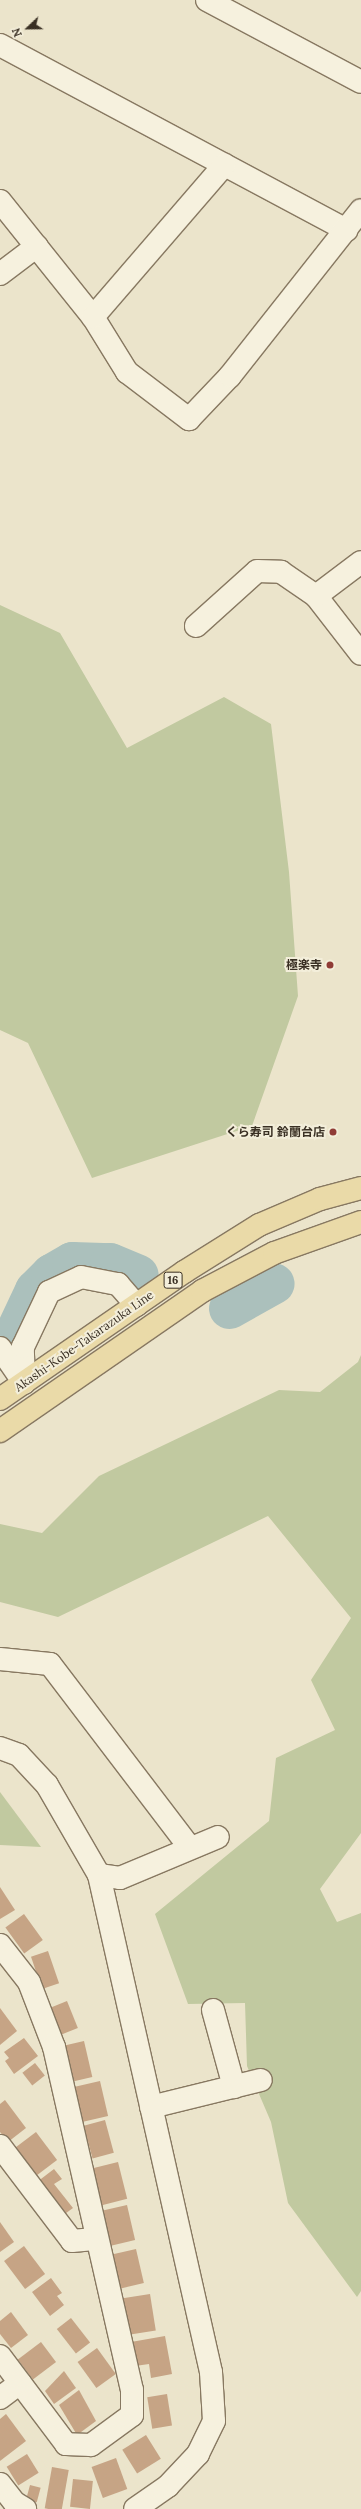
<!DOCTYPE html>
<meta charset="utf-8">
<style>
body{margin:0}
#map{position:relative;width:361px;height:2509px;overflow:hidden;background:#ebe4cb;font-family:Lora,"Noto Sans JP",serif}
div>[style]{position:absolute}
.green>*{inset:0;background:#c1c9a0}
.river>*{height:41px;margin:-20.5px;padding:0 20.5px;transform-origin:20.5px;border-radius:20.5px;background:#abc0bc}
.building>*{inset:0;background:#c6a485;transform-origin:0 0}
.roads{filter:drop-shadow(1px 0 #877861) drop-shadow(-1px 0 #877861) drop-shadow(0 1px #877861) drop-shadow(0 -1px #877861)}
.street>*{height:22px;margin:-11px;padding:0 11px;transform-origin:11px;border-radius:11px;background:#f6f1de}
.secondary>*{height:22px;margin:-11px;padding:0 11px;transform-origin:11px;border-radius:11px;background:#f6f1de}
.primary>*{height:22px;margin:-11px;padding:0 11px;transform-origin:11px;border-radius:11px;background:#eadaa8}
.dots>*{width:11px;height:11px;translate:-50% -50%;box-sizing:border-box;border:2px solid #f3eeda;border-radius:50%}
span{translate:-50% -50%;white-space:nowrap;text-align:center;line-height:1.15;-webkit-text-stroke:4px #f3eeda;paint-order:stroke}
.shield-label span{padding:1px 3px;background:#f3eeda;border:1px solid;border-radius:3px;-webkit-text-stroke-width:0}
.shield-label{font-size:11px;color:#392f23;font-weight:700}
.poi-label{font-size:12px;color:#392f23;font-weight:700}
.right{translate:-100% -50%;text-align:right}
.street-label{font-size:12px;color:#392f23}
.north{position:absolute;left:8px;top:8px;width:40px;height:40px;-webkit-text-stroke:3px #f3eeda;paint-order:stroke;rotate:248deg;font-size:11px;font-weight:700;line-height:16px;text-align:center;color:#392f23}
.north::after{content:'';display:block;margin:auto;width:14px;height:18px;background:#392f23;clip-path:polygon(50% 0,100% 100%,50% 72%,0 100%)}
</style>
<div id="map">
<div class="green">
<div style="clip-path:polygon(0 605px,60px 633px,127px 748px,224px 697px,271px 724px,289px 872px,298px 996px,252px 1126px,92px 1178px,28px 1043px,0 1030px)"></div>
<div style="clip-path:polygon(361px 1355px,361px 1833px,320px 1889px,337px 1922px,361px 1913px,361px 2291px,357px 2297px,288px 2203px,271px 2122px,247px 2066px,245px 2003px,188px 2004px,155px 1914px,269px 1821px,276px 1758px,335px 1730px,311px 1680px,351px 1618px,268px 1516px,58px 1617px,0 1602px,0 1524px,42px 1533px,99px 1476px,279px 1390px,320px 1392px,358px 1362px)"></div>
<div style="clip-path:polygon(0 1792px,41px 1847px,0 1845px)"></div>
</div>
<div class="river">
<div style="left:229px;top:1308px;width:51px;rotate:-29.1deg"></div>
<div style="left:0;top:1350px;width:16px;rotate:-43deg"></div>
<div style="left:12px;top:1339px;width:54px;rotate:-64.9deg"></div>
<div style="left:35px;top:1290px;width:23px;rotate:-45deg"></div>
<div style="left:51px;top:1274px;width:24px;rotate:-30deg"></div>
<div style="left:72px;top:1262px;width:38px;rotate:2deg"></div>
<div style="left:110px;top:1263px;width:30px;rotate:23deg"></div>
</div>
<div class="building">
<div style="clip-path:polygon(0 1887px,15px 1910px,0 1919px)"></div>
<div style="left:24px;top:1914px;width:32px;height:23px;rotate:54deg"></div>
<div style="left:48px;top:1951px;width:34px;height:18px;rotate:71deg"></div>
<div style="left:67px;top:2001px;width:29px;height:20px;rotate:68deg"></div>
<div style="clip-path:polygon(0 2008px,17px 2031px,0 2045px)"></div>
<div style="clip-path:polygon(24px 2038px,38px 2056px,14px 2074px,5px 2061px,9px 2058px,4px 2052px)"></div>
<div style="left:84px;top:2041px;width:37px;height:21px;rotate:77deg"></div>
<div style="left:35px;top:2063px;width:16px;height:16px;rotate:52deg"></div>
<div style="left:100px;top:2081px;width:36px;height:29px;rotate:77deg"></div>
<div style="clip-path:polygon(5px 2100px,26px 2128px,8px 2142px,0 2132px,0 2104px)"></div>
<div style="left:105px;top:2120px;width:34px;height:22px;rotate:75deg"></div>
<div style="left:36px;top:2132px;width:35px;height:29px;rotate:53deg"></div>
<div style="left:118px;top:2162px;width:38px;height:26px;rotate:76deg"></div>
<div style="clip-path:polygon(54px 2169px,62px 2179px,54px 2184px,73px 2208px,62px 2216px,37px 2182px)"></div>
<div style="left:127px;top:2205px;width:36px;height:27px;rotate:77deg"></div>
<div style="clip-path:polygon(0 2222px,14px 2242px,0 2252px)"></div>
<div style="left:24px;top:2246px;width:35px;height:25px;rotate:53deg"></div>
<div style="left:136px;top:2249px;width:35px;height:27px;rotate:77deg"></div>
<div style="clip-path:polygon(51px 2278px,62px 2293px,57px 2296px,64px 2305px,50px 2316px,32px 2292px)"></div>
<div style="left:150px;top:2294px;width:37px;height:29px;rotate:81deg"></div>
<div style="clip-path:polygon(11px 2312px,28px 2335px,11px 2348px,0 2334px,0 2321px)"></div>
<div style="left:71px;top:2318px;width:31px;height:18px;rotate:52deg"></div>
<div style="clip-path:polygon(165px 2336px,172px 2374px,151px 2378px,149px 2364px,135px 2366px,131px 2342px)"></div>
<div style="left:41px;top:2342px;width:25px;height:29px;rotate:53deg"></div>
<div style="left:97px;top:2348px;width:32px;height:24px;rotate:54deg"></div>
<div style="clip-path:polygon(64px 2371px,76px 2388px,54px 2404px,45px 2391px)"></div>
<div style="clip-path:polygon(79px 2390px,96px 2421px,77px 2435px,59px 2405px)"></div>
<div style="left:167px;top:2394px;width:32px;height:20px;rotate:81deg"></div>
<div style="clip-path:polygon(6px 2414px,26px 2441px,0 2461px,0 2419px)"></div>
<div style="left:146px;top:2435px;width:28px;height:28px;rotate:58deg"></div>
<div style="left:27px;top:2454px;width:22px;height:24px;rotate:58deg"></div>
<div style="left:116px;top:2458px;width:33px;height:26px;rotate:70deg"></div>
<div style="left:52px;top:2467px;width:17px;height:42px;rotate:10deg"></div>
<div style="left:73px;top:2479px;width:20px;height:28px;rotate:6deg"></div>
<div style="left:30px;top:2485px;width:11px;height:15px;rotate:15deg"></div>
</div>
<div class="roads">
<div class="street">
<div style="left:207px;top:0;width:174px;rotate:28deg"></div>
<div style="left:0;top:45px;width:393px;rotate:28.1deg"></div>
<div style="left:0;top:201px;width:149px;rotate:51.3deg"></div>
<div style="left:93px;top:317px;width:65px;rotate:58.3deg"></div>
<div style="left:127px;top:372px;width:78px;rotate:37.2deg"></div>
<div style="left:189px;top:419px;width:59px;rotate:-46.4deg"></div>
<div style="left:230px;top:376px;width:211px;rotate:-51.7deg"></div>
<div style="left:0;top:274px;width:46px;rotate:-37.1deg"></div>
<div style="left:93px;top:317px;width:201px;rotate:-49.2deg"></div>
<div style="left:316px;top:596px;width:73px;rotate:52.2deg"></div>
<div style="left:196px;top:626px;width:82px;rotate:-42deg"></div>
<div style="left:257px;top:571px;width:24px;rotate:2deg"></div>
<div style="left:281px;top:572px;width:42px;rotate:34.4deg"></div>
<div style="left:316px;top:596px;width:56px;rotate:-37.1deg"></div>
<div style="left:0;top:1348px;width:42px;rotate:55.6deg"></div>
<div style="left:24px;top:1383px;width:36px;rotate:-92deg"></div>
<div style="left:23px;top:1347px;width:61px;rotate:-64.7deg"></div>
<div style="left:49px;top:1292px;width:35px;rotate:-25deg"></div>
<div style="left:81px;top:1277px;width:38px;rotate:11deg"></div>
<div style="left:118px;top:1284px;width:28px;rotate:49deg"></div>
<div style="left:0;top:1659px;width:50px;rotate:5.7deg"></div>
<div style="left:50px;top:1664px;width:231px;rotate:52.7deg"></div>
<div style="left:99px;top:1875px;width:21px;rotate:8deg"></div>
<div style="left:120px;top:1878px;width:106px;rotate:-22.7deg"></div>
<div style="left:0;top:1945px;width:47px;rotate:51.9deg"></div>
<div style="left:29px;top:1982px;width:70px;rotate:69deg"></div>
<div style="left:54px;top:2047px;width:352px;rotate:77.2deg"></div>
<div style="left:132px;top:2390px;width:25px;rotate:90deg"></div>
<div style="left:132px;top:2415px;width:51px;rotate:143.8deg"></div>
<div style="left:91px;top:2445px;width:25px;rotate:-178deg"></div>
<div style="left:66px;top:2444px;width:110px;rotate:-126.9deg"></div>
<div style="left:213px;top:2010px;width:80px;rotate:74.7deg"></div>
<div style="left:151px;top:2107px;width:113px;rotate:-13.8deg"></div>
<div style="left:0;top:2146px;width:119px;rotate:52.8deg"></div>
<div style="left:72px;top:2241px;width:25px;rotate:-5deg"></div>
<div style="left:0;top:2398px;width:25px;rotate:-37deg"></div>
</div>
<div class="secondary">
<div style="left:0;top:1748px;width:20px;rotate:20deg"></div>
<div style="left:19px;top:1755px;width:41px;rotate:47deg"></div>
<div style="left:47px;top:1785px;width:104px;rotate:60deg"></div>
<div style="left:99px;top:1875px;width:509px;rotate:77.3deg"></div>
<div style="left:211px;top:2372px;width:49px;rotate:86.5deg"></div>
<div style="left:214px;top:2421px;width:37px;rotate:116deg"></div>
<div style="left:198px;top:2454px;width:44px;rotate:133.2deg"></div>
<div style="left:168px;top:2486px;width:40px;rotate:145.1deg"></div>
<div style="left:0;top:2484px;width:24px;rotate:52deg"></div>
<div style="left:15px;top:2503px;width:12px;rotate:31deg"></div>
</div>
<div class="primary">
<div style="left:0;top:1399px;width:224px;rotate:-34.6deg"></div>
<div style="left:184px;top:1272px;width:89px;rotate:-32.1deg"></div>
<div style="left:259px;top:1225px;width:66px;rotate:-23.1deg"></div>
<div style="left:320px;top:1199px;width:42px;rotate:-15deg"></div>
<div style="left:0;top:1431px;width:246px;rotate:-34.7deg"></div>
<div style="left:202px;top:1291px;width:81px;rotate:-27.8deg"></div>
<div style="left:274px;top:1253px;width:92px;rotate:-19.6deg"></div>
</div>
</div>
<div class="dots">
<div style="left:330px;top:965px;background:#903c36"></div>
<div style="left:333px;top:1132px;background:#903c36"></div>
</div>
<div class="shield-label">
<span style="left:173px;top:1280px">16</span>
</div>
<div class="poi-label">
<span class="right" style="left:322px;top:965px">極楽寺</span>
<span class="right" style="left:325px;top:1132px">くら寿司 鈴蘭台店</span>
</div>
<div class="street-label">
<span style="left:84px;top:1341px;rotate:-35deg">Akashi-Kobe-Takarazuka Line</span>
</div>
<div class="north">N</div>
</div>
